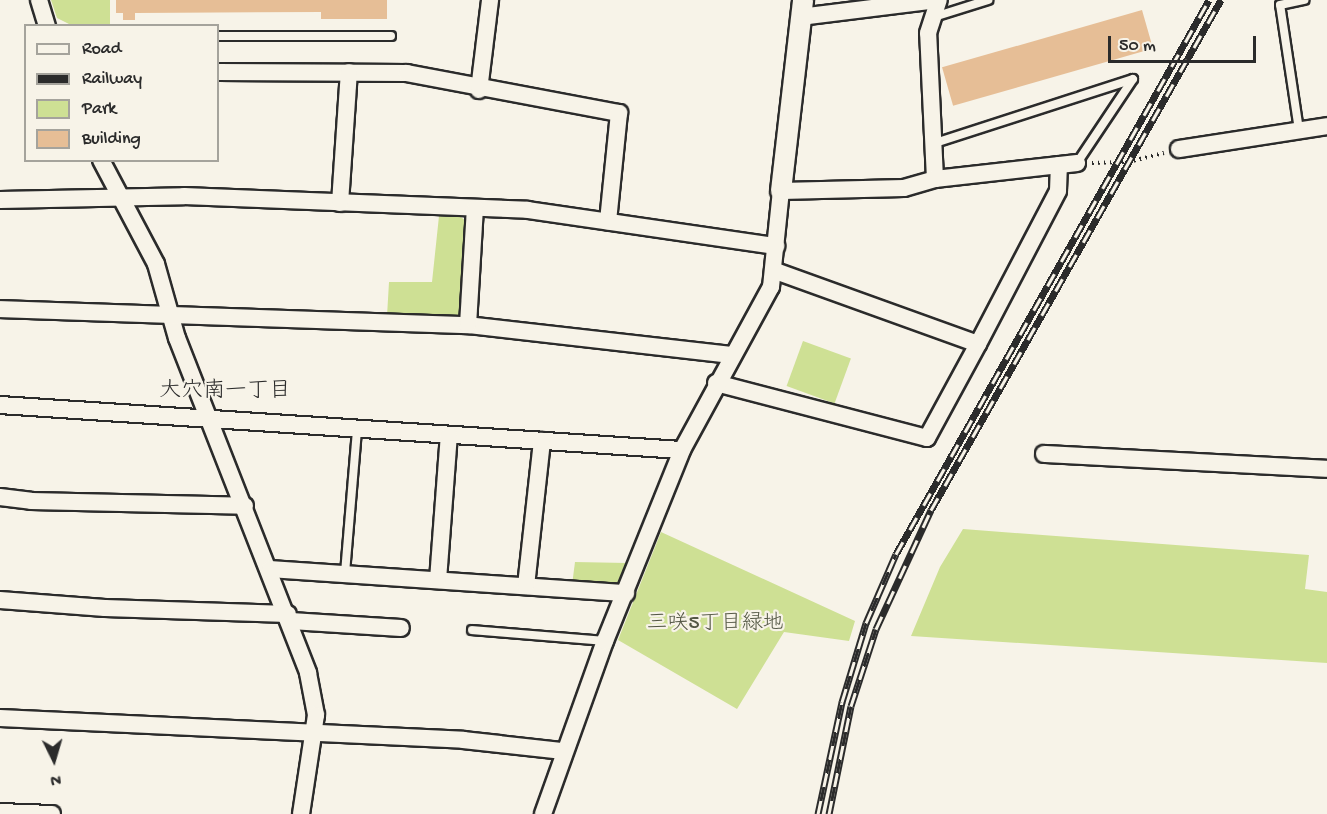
<!DOCTYPE html>
<meta charset="utf-8">
<style>
body{margin:0}
#map{position:relative;width:1327px;height:814px;overflow:hidden;background:#f7f3e8;font-family:"Gochi Hand","Klee One",sans-serif}
div>[style]{position:absolute}
.green>*{inset:0;background:#cee094;transform-origin:0 0}
.building>*{inset:0;background:#e6be96;transform-origin:0 0}
.path>*{height:4px;margin-top:-2px;transform-origin:0;background:repeating-linear-gradient(90deg,#2b2b2b 0 1.5px,transparent 0 6px)}
.roads{filter:drop-shadow(2px 0 #2b2b2b) drop-shadow(-2px 0 #2b2b2b) drop-shadow(0 2px #2b2b2b) drop-shadow(0 -2px #2b2b2b)}
.service>*{height:8px;margin:-4px;padding:0 4px;transform-origin:4px;border-radius:4px;background:#f7f3e8}
.minor>*{height:16px;margin:-8px;padding:0 8px;transform-origin:8px;border-radius:8px;background:#f7f3e8}
.tertiary>*{height:20px;margin:-10px;padding:0 10px;transform-origin:10px;border-radius:10px;background:#f7f3e8}
.rail>*{height:7px;margin-top:-3.5px;transform-origin:0;background:repeating-linear-gradient(90deg,#f7f3e8 0 14px,#2b2b2b 0 28px);box-sizing:border-box;border-block:2px solid #2b2b2b}
span{translate:-50% -50%;white-space:nowrap;text-align:center;line-height:1.15;-webkit-text-stroke:4.5px #f7f3e8;paint-order:stroke}
.park-label{font-size:21px;color:#545845}
.neighbourhood-label{font-size:22px;color:#2b2b2b}
.legend{position:absolute;left:24px;top:24px;width:195px;height:138px;box-sizing:border-box;background:#f7f3e8;border:2px solid #a5a39c;margin:0;padding:8px 10px;list-style:none;font-size:18px;color:#2b2b2b}
.legend li{display:flex;align-items:center;gap:12px;height:30px}
.legend b{width:30px;border:2px solid #a5a39c}
.north{position:absolute;left:24px;top:730px;width:60px;height:60px;-webkit-text-stroke:4px #f7f3e8;paint-order:stroke;rotate:175deg;font-size:16px;font-weight:700;line-height:24px;text-align:center;color:#2b2b2b}
.north::after{content:'';display:block;margin:auto;width:21px;height:27px;background:#2b2b2b;clip-path:polygon(50% 0,100% 100%,50% 72%,0 100%)}
.scale{position:absolute;left:1108px;top:36px;width:148px;height:27px;box-sizing:border-box;border:3px solid #2b2b2b;border-top:0;padding-left:8px;font-size:18px;line-height:21px;white-space:nowrap;color:#2b2b2b;-webkit-text-stroke:4px #f7f3e8;paint-order:stroke}
</style>
<div id="map">
<div class="green">
<div style="clip-path:polygon(51px 0,110px 0,110px 24px,69px 24px,57px 18px)"></div>
<div style="clip-path:polygon(439px 216px,461px 217px,468px 223px,464px 313px,457px 318px,387px 316px,389px 282px,432px 282px)"></div>
<div style="left:803px;top:341px;width:51px;height:48px;rotate:20deg"></div>
<div style="clip-path:polygon(963px 529px,1309px 555px,1305px 589px,1327px 592px,1327px 663px,911px 636px,940px 567px)"></div>
<div style="clip-path:polygon(661px 532px,855px 621px,849px 641px,784px 632px,737px 709px,618px 640px)"></div>
<div style="clip-path:polygon(575px 562px,627px 563px,622px 581px,611px 585px,572px 585px)"></div>
</div>
<div class="building">
<div style="clip-path:polygon(116px 0,387px 0,387px 19px,321px 19px,321px 12px,135px 13px,135px 20px,123px 20px,123px 13px,116px 13px)"></div>
<div style="left:1142px;top:10px;width:40px;height:208px;rotate:74deg"></div>
</div>
<div class="path">
<div style="left:1092px;top:163px;width:36px;rotate:-2deg"></div>
<div style="left:1128px;top:162px;width:37px;rotate:-14deg"></div>
</div>
<div class="roads">
<div class="service">
<div style="left:934px;top:17px;width:57px;rotate:-17.5deg"></div>
<div style="left:218px;top:36px;width:173px"></div>
<div style="left:1299px;top:130px;width:126px;rotate:-98.6deg"></div>
<div style="left:1280px;top:5px;width:25px;rotate:-12deg"></div>
<div style="left:932px;top:144px;width:211px;rotate:-17.9deg"></div>
<div style="left:1133px;top:79px;width:101px;rotate:123.7deg"></div>
<div style="left:345px;top:573px;width:144px;rotate:-85.2deg"></div>
<div style="left:472px;top:630px;width:133px;rotate:4.7deg"></div>
</div>
<div class="minor">
<div style="left:39px;top:0;width:27px;rotate:73deg"></div>
<div style="left:800px;top:17px;width:138px;rotate:-7.1deg"></div>
<div style="left:218px;top:72px;width:189px;rotate:0.3deg"></div>
<div style="left:407px;top:73px;width:216px;rotate:10.7deg"></div>
<div style="left:619px;top:113px;width:109px;rotate:95.8deg"></div>
<div style="left:479px;top:90px;width:91px;rotate:-83deg"></div>
<div style="left:1179px;top:149px;width:150px;rotate:-8.8deg"></div>
<div style="left:101px;top:160px;width:118px;rotate:62.1deg"></div>
<div style="left:156px;top:264px;width:77px;rotate:74.2deg"></div>
<div style="left:177px;top:338px;width:360px;rotate:68.6deg"></div>
<div style="left:308px;top:673px;width:43px;rotate:79.2deg"></div>
<div style="left:316px;top:715px;width:100px;rotate:98.6deg"></div>
<div style="left:935px;top:179px;width:146px;rotate:-92.7deg"></div>
<div style="left:928px;top:33px;width:35px;rotate:-72deg"></div>
<div style="left:0;top:200px;width:184px;rotate:-1.2deg"></div>
<div style="left:184px;top:196px;width:344px;rotate:2.3deg"></div>
<div style="left:528px;top:210px;width:251px;rotate:8.3deg"></div>
<div style="left:340px;top:203px;width:131px;rotate:-86.1deg"></div>
<div style="left:0;top:309px;width:468px;rotate:2deg"></div>
<div style="left:468px;top:325px;width:266px;rotate:6.5deg"></div>
<div style="left:468px;top:325px;width:117px;rotate:-86.6deg"></div>
<div style="left:978px;top:344px;width:173px;rotate:-62.4deg"></div>
<div style="left:1058px;top:191px;width:26px;rotate:-88deg"></div>
<div style="left:716px;top:383px;width:218px;rotate:14.6deg"></div>
<div style="left:927px;top:438px;width:107px;rotate:-61.5deg"></div>
<div style="left:978px;top:344px;width:216px;rotate:-160.2deg"></div>
<div style="left:0;top:405px;width:683px;rotate:3.78deg"></div>
<div style="left:1044px;top:454px;width:283px;rotate:3deg"></div>
<div style="left:0;top:497px;width:31px;rotate:7deg"></div>
<div style="left:31px;top:501px;width:214px;rotate:1.3deg"></div>
<div style="left:270px;top:569px;width:357px;rotate:3.9deg"></div>
<div style="left:438px;top:580px;width:145px;rotate:-85.7deg"></div>
<div style="left:526px;top:586px;width:146px;rotate:-83.7deg"></div>
<div style="left:0;top:600px;width:105px;rotate:4.4deg"></div>
<div style="left:105px;top:608px;width:183px;rotate:1.9deg"></div>
<div style="left:291px;top:621px;width:110px;rotate:3.6deg"></div>
<div style="left:0;top:718px;width:464px;rotate:2.7deg"></div>
<div style="left:463px;top:740px;width:101px;rotate:6.3deg"></div>
<div style="left:0;top:812px;width:52px;rotate:2.2deg"></div>
<div style="left:543px;top:814px;width:184px;rotate:-70.3deg"></div>
<div style="left:605px;top:641px;width:206px;rotate:-68deg"></div>
<div style="left:682px;top:450px;width:186px;rotate:-61.4deg"></div>
<div style="left:771px;top:287px;width:97px;rotate:-84.1deg"></div>
<div style="left:781px;top:191px;width:123px;rotate:-1.4deg"></div>
<div style="left:904px;top:188px;width:32px;rotate:-16deg"></div>
<div style="left:935px;top:179px;width:143px;rotate:-6.4deg"></div>
</div>
<div class="tertiary">
<div style="left:781px;top:191px;width:192px;rotate:-83.4deg"></div>
</div>
</div>
<div class="rail">
<div style="left:818px;top:814px;width:115px;rotate:-77.9deg"></div>
<div style="left:842px;top:702px;width:83px;rotate:-73.1deg"></div>
<div style="left:866px;top:623px;width:75px;rotate:-66.5deg"></div>
<div style="left:896px;top:554px;width:636px;rotate:-60.53deg"></div>
<div style="left:829px;top:814px;width:110px;rotate:-78.5deg"></div>
<div style="left:851px;top:706px;width:81px;rotate:-72deg"></div>
<div style="left:876px;top:629px;width:131px;rotate:-65.2deg"></div>
<div style="left:931px;top:510px;width:587px;rotate:-60.38deg"></div>
</div>
<div class="park-label">
<span style="left:715px;top:625px">三咲5丁目緑地</span>
</div>
<div class="neighbourhood-label">
<span style="left:225px;top:393px">大穴南一丁目</span>
</div>
<ul class="legend">
<li><b style="height:8px;background:#f7f3e8"></b>Road</li>
<li><b style="height:8px;background:#2b2b2b"></b>Railway</li>
<li><b style="height:16px;background:#cee094"></b>Park</li>
<li><b style="height:16px;background:#e6be96"></b>Building</li>
</ul>
<div class="north">N</div>
<div class="scale">50 m</div>
</div>
